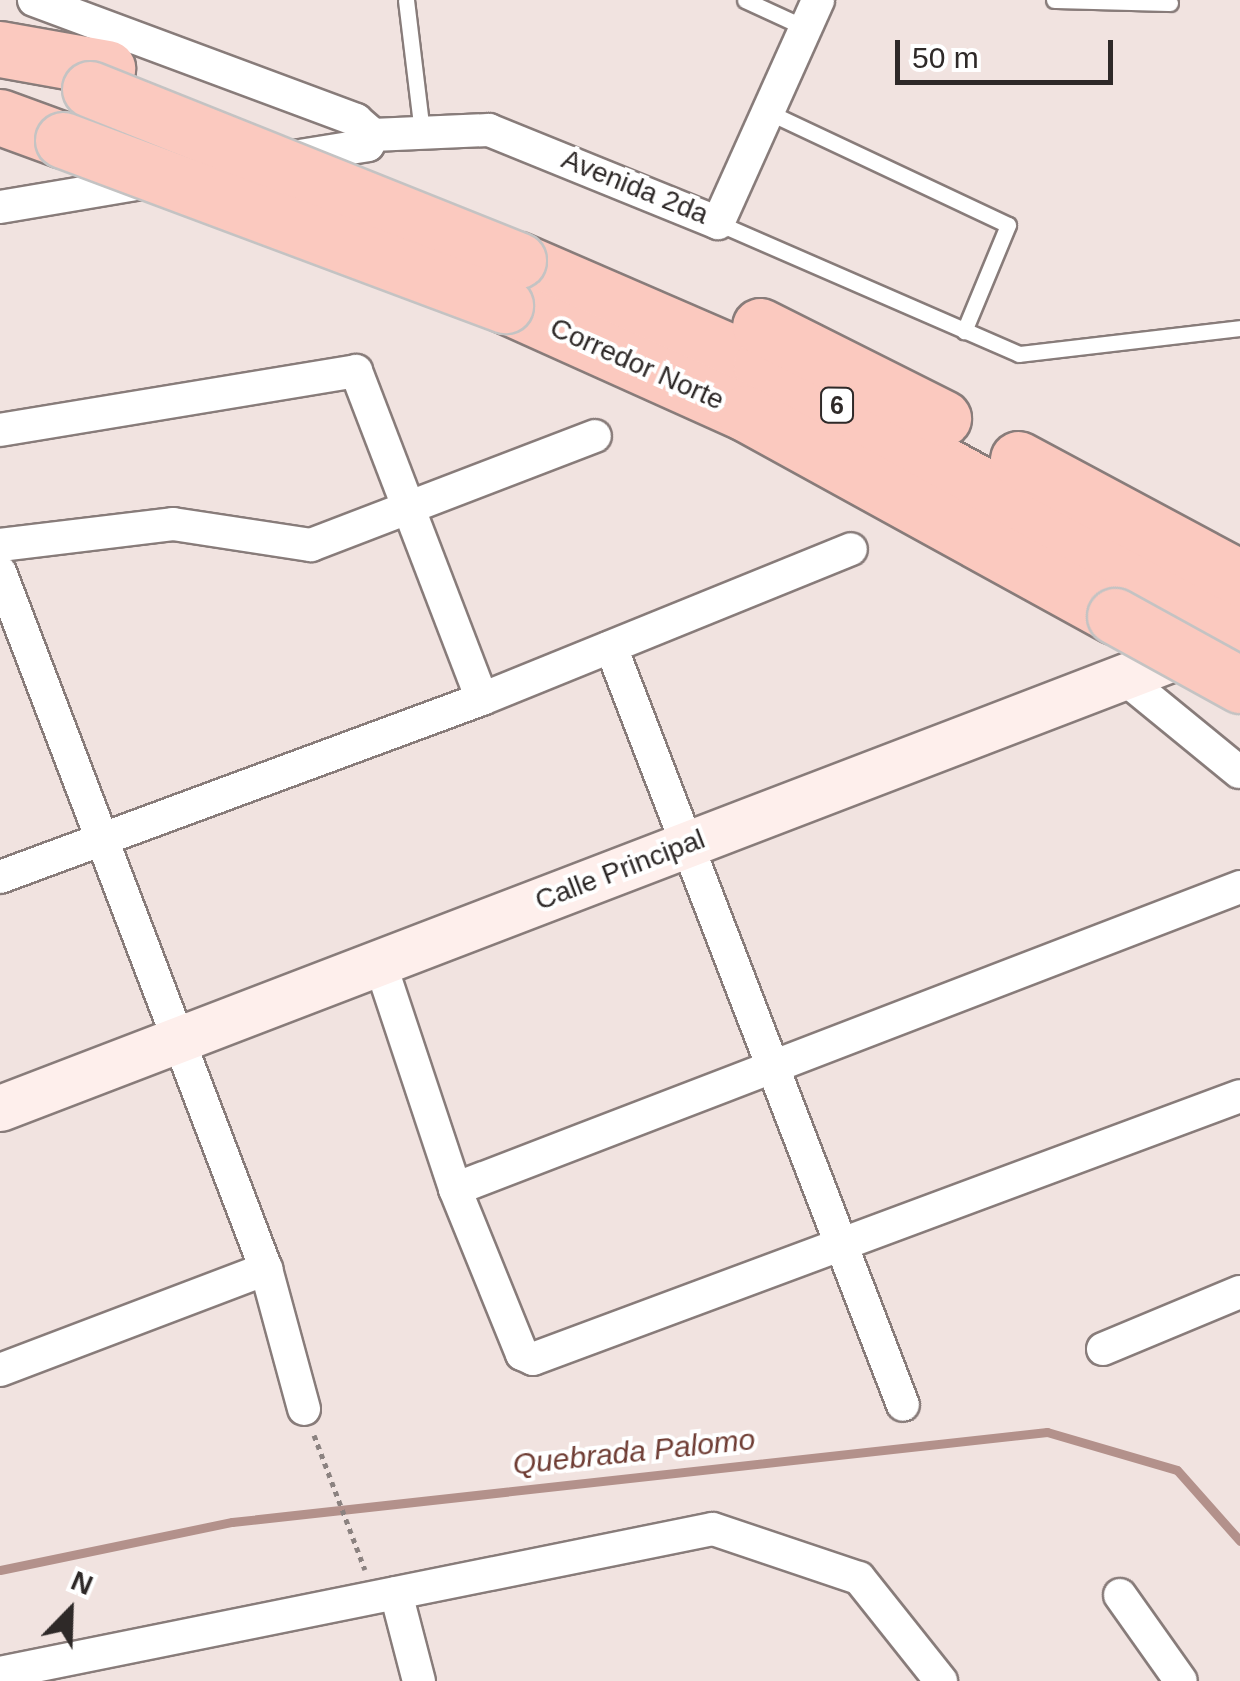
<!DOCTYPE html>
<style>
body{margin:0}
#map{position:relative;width:1240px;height:1681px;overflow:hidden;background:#f1e3e0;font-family:Helvetica,sans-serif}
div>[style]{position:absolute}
.stream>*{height:9px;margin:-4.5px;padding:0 4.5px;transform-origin:4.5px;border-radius:4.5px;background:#b3918b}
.path>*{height:5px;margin-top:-2.5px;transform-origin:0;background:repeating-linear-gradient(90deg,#8b8280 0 5px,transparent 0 10px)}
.roads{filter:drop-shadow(2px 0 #887c7a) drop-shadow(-2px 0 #887c7a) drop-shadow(0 2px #887c7a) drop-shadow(0 -2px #887c7a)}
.lane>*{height:15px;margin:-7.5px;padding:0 7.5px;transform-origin:7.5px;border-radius:7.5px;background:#fff}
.street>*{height:32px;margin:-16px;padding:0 16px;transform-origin:16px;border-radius:16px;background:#fff}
.secondary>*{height:45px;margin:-22.5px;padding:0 22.5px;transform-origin:22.5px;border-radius:22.5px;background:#feefec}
.highway>*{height:55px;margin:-27.5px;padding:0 27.5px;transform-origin:27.5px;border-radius:27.5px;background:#fbc9bf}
.bridges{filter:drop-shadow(2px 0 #c4c3c3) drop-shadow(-2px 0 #c4c3c3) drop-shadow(0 2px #c4c3c3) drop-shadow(0 -2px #c4c3c3)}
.highway-bridge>*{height:55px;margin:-27.5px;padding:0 27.5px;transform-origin:27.5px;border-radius:27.5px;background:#fbc9bf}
span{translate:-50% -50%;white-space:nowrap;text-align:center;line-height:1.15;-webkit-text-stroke:8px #fff;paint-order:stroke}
.shield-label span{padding:2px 8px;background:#fff;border:2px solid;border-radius:8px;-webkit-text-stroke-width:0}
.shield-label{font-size:25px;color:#2e2928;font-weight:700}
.street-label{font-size:28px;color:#2e2928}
.water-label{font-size:30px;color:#6f3d34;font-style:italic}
.north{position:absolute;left:20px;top:1561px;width:100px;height:100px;-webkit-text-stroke:8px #fff;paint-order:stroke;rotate:23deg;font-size:28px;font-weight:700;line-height:40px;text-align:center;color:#2e2928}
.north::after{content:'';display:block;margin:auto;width:35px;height:45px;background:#2e2928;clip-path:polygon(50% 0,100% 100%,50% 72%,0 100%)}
.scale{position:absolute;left:895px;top:40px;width:218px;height:45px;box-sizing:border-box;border:5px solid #2e2928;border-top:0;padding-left:12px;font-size:30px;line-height:35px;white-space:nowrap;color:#2e2928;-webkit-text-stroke:8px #fff;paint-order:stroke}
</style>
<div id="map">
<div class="stream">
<div style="left:0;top:1570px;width:237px;rotate:-11.7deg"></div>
<div style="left:232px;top:1522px;width:820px;rotate:-6.3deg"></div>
<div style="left:1047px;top:1432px;width:135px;rotate:16.3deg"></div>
<div style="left:1177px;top:1470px;width:95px;rotate:48.4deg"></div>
</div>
<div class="path">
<div style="left:314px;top:1435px;width:144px;rotate:69.3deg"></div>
</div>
<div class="roads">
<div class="lane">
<div style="left:406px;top:0;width:133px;rotate:83.1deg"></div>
<div style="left:745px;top:0;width:67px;rotate:24.7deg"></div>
<div style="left:1054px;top:0;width:116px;rotate:1.5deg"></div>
<div style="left:768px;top:112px;width:265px;rotate:25.2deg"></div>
<div style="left:1008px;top:225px;width:115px;rotate:112.5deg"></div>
<div style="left:718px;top:223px;width:328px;rotate:23.5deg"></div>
<div style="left:1019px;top:354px;width:223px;rotate:-6.7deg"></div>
</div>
<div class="street">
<div style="left:34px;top:0;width:344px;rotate:20.4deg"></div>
<div style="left:356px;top:120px;width:23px;rotate:41deg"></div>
<div style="left:373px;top:135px;width:116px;rotate:-2.5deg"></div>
<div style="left:489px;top:130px;width:247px;rotate:22.1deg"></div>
<div style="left:718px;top:223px;width:244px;rotate:-65.8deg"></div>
<div style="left:281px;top:159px;width:88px;rotate:-9.1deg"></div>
<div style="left:368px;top:145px;width:11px;rotate:-63deg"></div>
<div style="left:0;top:207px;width:156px;rotate:-9.6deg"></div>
<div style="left:0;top:430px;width:361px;rotate:-9.4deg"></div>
<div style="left:356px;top:371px;width:351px;rotate:69deg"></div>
<div style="left:0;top:545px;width:174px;rotate:-6.9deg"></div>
<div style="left:173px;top:524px;width:140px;rotate:8.7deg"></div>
<div style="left:311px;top:545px;width:304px;rotate:-21deg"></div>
<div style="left:0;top:572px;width:746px;rotate:69.11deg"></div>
<div style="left:266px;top:1269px;width:145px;rotate:74.8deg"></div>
<div style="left:611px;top:647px;width:812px;rotate:68.93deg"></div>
<div style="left:1123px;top:677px;width:150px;rotate:39.3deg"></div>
<div style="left:0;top:877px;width:514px;rotate:-20.27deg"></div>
<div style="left:482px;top:699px;width:398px;rotate:-22.1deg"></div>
<div style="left:380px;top:963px;width:238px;rotate:71.6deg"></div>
<div style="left:455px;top:1189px;width:178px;rotate:67.9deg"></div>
<div style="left:522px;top:1354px;width:12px;rotate:24deg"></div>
<div style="left:533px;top:1359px;width:754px;rotate:-20.4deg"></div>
<div style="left:455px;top:1189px;width:841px;rotate:-21.04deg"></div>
<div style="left:1103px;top:1349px;width:148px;rotate:-22.6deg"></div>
<div style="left:0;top:1370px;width:285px;rotate:-20.8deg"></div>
<div style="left:396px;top:1593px;width:91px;rotate:75.4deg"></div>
<div style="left:1120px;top:1595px;width:105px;rotate:54.7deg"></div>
<div style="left:0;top:1673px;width:727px;rotate:-11.42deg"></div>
<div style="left:713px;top:1529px;width:154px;rotate:18.6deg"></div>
<div style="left:859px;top:1578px;width:132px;rotate:51.5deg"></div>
</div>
<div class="secondary">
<div style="left:0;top:1108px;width:1293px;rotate:-20.99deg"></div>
</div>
<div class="highway">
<div style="left:0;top:49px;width:109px;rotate:10.1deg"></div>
<div style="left:0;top:117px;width:67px;rotate:20.1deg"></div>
<div style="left:518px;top:260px;width:265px;rotate:23.4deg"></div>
<div style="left:761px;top:365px;width:545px;rotate:28.59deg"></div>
<div style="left:505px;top:305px;width:263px;rotate:24.2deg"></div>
<div style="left:745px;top:413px;width:422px;rotate:28.8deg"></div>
<div style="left:760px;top:326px;width:205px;rotate:26.7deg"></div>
<div style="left:1018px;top:459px;width:252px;rotate:28.2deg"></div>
</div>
</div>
<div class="bridges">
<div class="highway-bridge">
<div style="left:90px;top:89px;width:461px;rotate:21.8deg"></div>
<div style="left:63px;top:140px;width:472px;rotate:20.5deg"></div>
<div style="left:1115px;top:616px;width:143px;rotate:28.9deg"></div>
</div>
</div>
<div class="shield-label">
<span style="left:837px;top:405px">6</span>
</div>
<div class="street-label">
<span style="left:635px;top:187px;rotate:22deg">Avenida 2da</span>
<span style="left:637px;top:364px;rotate:24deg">Corredor Norte</span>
<span style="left:620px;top:870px;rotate:-21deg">Calle Principal</span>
</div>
<div class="water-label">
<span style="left:634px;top:1452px;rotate:-6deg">Quebrada Palomo</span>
</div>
<div class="north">N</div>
<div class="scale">50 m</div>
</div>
